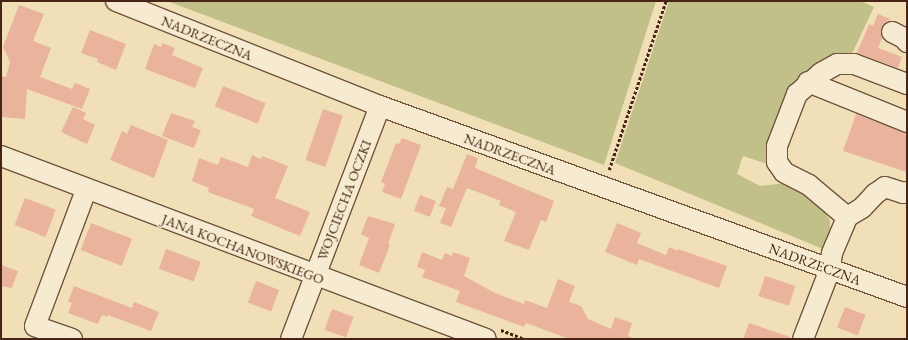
<!DOCTYPE html>
<style>
body{margin:0}
#map{position:relative;width:908px;height:340px;overflow:hidden;background:#f1e0b7;font-family:"EB Garamond",serif}
div>[style]{position:absolute}
.green>*{inset:0;background:#c2c089}
.building>*{inset:0;background:#e9b39c;transform-origin:0 0}
.path>*{height:2.5px;margin-top:-1.25px;transform-origin:0;background:repeating-linear-gradient(90deg,#472415 0 3px,transparent 0 5px)}
.roads{filter:drop-shadow(1px 0 #72533e) drop-shadow(-1px 0 #72533e) drop-shadow(0 1px #72533e) drop-shadow(0 -1px #72533e)}
.minor>*{height:20px;margin:-10px;padding:0 10px;transform-origin:10px;border-radius:10px;background:#f6ebd0}
span{translate:-50% -50%;white-space:nowrap;text-align:center;line-height:1.15;-webkit-text-stroke:3px #f6ebd0;paint-order:stroke}
.street-label{font-size:14px;color:#472415}
.frame{position:absolute;inset:0;border:2px solid #472415;pointer-events:none}
</style>
<div id="map">
<div class="green">
<div style="clip-path:polygon(167px 1px,656px 1px,604px 165px)"></div>
<div style="clip-path:polygon(669px 1px,861px 1px,874px 7px,851px 56px,789px 99px,767px 164px,743px 156px,737px 174px,760px 186px,795px 182px,816px 199px,830px 220px,830px 230px,823px 249px,615px 163px)"></div>
</div>
<div class="building">
<div style="clip-path:polygon(19px 5px,44px 14px,33px 41px,51px 48px,40px 77px,72px 89px,75px 83px,90px 89px,82px 109px,27px 89px,25px 119px,1px 117px,1px 76px,6px 77px,10px 62px,3px 47px)"></div>
<div style="clip-path:polygon(878px 14px,890px 19px,882px 27px,882px 38px,878px 48px,902px 57px,898px 68px,857px 53px,869px 24px,873px 26px)"></div>
<div style="clip-path:polygon(90px 30px,126px 44px,116px 70px,97px 62px,98px 59px,81px 53px)"></div>
<div style="clip-path:polygon(162px 43px,175px 48px,172px 55px,203px 68px,195px 88px,145px 69px,154px 44px,161px 47px)"></div>
<div style="left:223px;top:86px;width:46px;height:22px;rotate:22deg"></div>
<div style="clip-path:polygon(73px 107px,86px 113px,83px 119px,95px 125px,87px 144px,61px 132px)"></div>
<div style="left:323px;top:109px;width:21px;height:54px;rotate:19deg"></div>
<div style="clip-path:polygon(171px 113px,195px 121px,192px 127px,201px 130px,194px 148px,162px 136px)"></div>
<div style="clip-path:polygon(856px 114px,907px 133px,907px 172px,843px 151px)"></div>
<div style="clip-path:polygon(131px 125px,168px 140px,154px 178px,110px 160px,122px 131px,127px 134px)"></div>
<div style="clip-path:polygon(402px 138px,421px 145px,401px 199px,382px 192px,385px 184px,381px 182px,396px 143px,399px 144px)"></div>
<div style="clip-path:polygon(467px 154px,478px 158px,475px 168px,554px 201px,546px 222px,541px 220px,529px 250px,504px 241px,516px 212px,499px 205px,501px 201px,467px 188px,451px 227px,440px 223px,446px 208px,439px 206px,447px 187px,453px 189px)"></div>
<div style="clip-path:polygon(252px 155px,261px 159px,262px 156px,288px 166px,275px 198px,310px 212px,300px 236px,251px 216px,254px 209px,208px 192px,209px 188px,192px 181px,199px 158px,218px 165px,221px 157px,248px 167px)"></div>
<div style="left:420px;top:195px;width:17px;height:17px;rotate:21deg"></div>
<div style="left:25px;top:198px;width:33px;height:29px;rotate:21deg"></div>
<div style="clip-path:polygon(368px 216px,395px 224px,388px 244px,390px 245px,379px 273px,359px 265px,369px 238px,361px 234px)"></div>
<div style="left:91px;top:223px;width:44px;height:29px;rotate:21deg"></div>
<div style="clip-path:polygon(617px 223px,641px 233px,637px 243px,666px 255px,669px 247px,678px 251px,678px 249px,727px 266px,719px 288px,639px 259px,637px 265px,605px 252px)"></div>
<div style="left:166px;top:249px;width:37px;height:21px;rotate:20deg"></div>
<div style="clip-path:polygon(422px 252px,442px 260px,445px 253px,452px 256px,453px 252px,470px 258px,464px 276px,495px 293px,524px 304px,525px 300px,547px 308px,558px 279px,575px 286px,569px 302px,581px 306px,588px 319px,611px 329px,615px 317px,632px 323px,628px 336px,635px 339px,569px 339px,526px 323px,524px 327px,456px 302px,460px 291px,422px 277px,425px 270px,417px 267px)"></div>
<div style="clip-path:polygon(1px 265px,18px 271px,12px 288px,1px 286px)"></div>
<div style="left:765px;top:276px;width:32px;height:21px;rotate:18deg"></div>
<div style="left:256px;top:281px;width:25px;height:23px;rotate:21deg"></div>
<div style="clip-path:polygon(74px 286px,132px 308px,134px 302px,159px 312px,151px 331px,108px 315px,107px 317px,102px 315px,98px 324px,68px 313px,72px 303px,68px 302px)"></div>
<div style="left:845px;top:307px;width:22px;height:22px;rotate:21deg"></div>
<div style="left:332px;top:309px;width:23px;height:22px;rotate:20deg"></div>
<div style="clip-path:polygon(749px 323px,790px 337px,790px 339px,743px 339px)"></div>
</div>
<div class="path">
<div style="left:609px;top:170px;width:178px;rotate:-71.4deg"></div>
<div style="left:501px;top:330px;width:25px;rotate:21deg"></div>
</div>
<div class="roads">
<div class="minor">
<div style="left:116px;top:1px;width:284px;rotate:21.7deg"></div>
<div style="left:380px;top:106px;width:561px;rotate:19.92deg"></div>
<div style="left:892px;top:32px;width:13px;rotate:27deg"></div>
<div style="left:904px;top:38px;width:5px;rotate:53deg"></div>
<div style="left:808px;top:82px;width:107px;rotate:22deg"></div>
<div style="left:1px;top:156px;width:518px;rotate:20.67deg"></div>
<div style="left:847px;top:217px;width:50px;rotate:-139.9deg"></div>
<div style="left:809px;top:185px;width:28px;rotate:-153deg"></div>
<div style="left:784px;top:172px;width:12px;rotate:-125deg"></div>
<div style="left:777px;top:162px;width:16px;rotate:-90deg"></div>
<div style="left:777px;top:146px;width:56px;rotate:-69deg"></div>
<div style="left:797px;top:94px;width:32px;rotate:-41deg"></div>
<div style="left:821px;top:73px;width:18px;rotate:-29deg"></div>
<div style="left:837px;top:64px;width:17px"></div>
<div style="left:854px;top:64px;width:57px;rotate:20.7deg"></div>
<div style="left:72px;top:339px;width:39px;rotate:-161deg"></div>
<div style="left:35px;top:326px;width:145px;rotate:-69.4deg"></div>
<div style="left:291px;top:339px;width:249px;rotate:-69.1deg"></div>
<div style="left:803px;top:339px;width:75px;rotate:-68.9deg"></div>
<div style="left:830px;top:269px;width:16px;rotate:-83deg"></div>
<div style="left:832px;top:253px;width:39px;rotate:-67deg"></div>
<div style="left:847px;top:217px;width:17px;rotate:-31deg"></div>
<div style="left:862px;top:208px;width:19px;rotate:-47deg"></div>
<div style="left:875px;top:194px;width:12px;rotate:-35deg"></div>
<div style="left:885px;top:187px;width:19px;rotate:18deg"></div>
<div style="left:903px;top:193px;width:4px;rotate:-14deg"></div>
</div>
</div>
<div class="street-label">
<span style="left:207px;top:38px;rotate:22deg">NADRZECZNA</span>
<span style="left:510px;top:154px;rotate:20deg">NADRZECZNA</span>
<span style="left:344px;top:200px;rotate:-69deg">WOJCIECHA OCZKI</span>
<span style="left:243px;top:249px;rotate:21deg">JANA KOCHANOWSKIEGO</span>
<span style="left:815px;top:264px;rotate:20deg">NADRZECZNA</span>
</div>
<div class="frame"></div>
</div>
